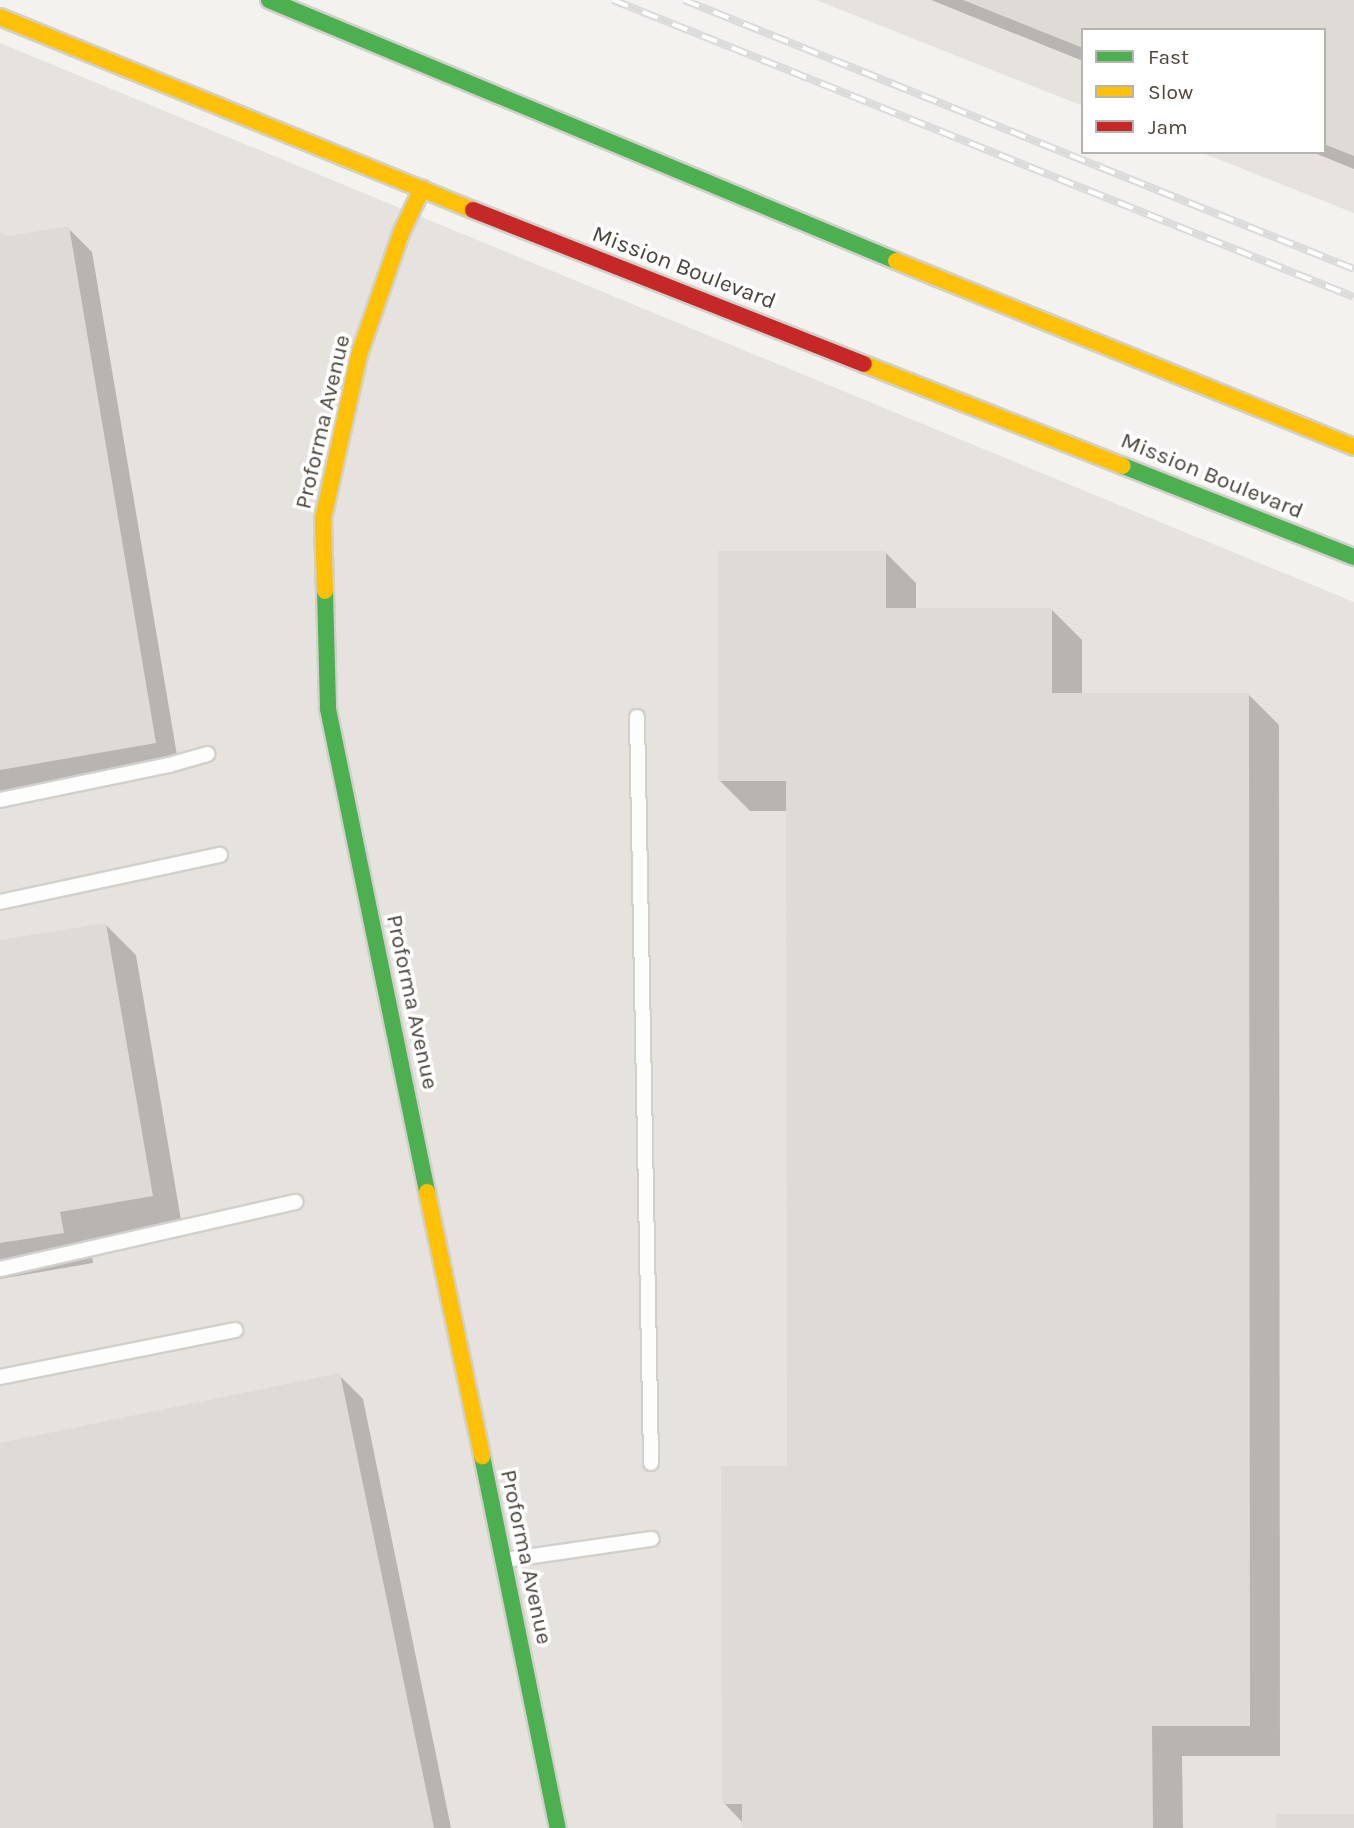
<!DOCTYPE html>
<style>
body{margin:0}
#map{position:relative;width:1354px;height:1828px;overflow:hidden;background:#f4f2ee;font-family:Karla,sans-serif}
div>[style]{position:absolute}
.industrial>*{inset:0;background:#e6e2de}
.shadow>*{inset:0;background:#0003}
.building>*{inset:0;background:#dedbd6;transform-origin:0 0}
.roads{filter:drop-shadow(2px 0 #d2d0cb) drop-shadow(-2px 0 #d2d0cb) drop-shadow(0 2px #d2d0cb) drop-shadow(0 -2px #d2d0cb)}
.lane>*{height:14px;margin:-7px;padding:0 7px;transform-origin:7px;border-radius:7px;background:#fdfdfc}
.fast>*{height:16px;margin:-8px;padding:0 8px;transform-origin:8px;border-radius:8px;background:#4caf50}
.slow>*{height:16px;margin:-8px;padding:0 8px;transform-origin:8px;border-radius:8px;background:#ffc107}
.jam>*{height:16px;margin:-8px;padding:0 8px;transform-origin:8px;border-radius:8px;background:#c62828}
.rail>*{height:8px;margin-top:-4px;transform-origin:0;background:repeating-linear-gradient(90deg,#fff 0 16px,#dbdbda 0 32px);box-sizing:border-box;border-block:2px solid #dbdbda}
span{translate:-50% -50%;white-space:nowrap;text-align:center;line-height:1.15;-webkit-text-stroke:7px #fff;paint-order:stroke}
.street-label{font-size:23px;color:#4b4439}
.legend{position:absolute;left:1081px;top:28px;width:245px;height:126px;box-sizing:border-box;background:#fff;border:2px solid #b7b4b0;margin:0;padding:9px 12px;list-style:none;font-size:21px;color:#4b4439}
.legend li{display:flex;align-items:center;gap:14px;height:35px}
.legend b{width:35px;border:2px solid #b7b4b0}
</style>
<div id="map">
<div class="industrial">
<div style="clip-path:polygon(816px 0,1354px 0,1354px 213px,1200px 152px,1324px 152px,1324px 30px,1083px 30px,1083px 106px)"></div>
<div style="clip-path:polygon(0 43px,1354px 602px,1354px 1828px,0 1828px)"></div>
</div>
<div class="shadow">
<div style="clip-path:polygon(931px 0,1354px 0,1354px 169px,1312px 152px,1324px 152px,1324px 30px,1083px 30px,1083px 61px)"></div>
<div style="clip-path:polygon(68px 228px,92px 252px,179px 767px,0 797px,0 235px,8px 238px)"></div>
<div style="clip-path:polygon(885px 552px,916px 583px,916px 609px,1051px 609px,1082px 640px,1082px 695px,1249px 695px,1279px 725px,1280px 1756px,1182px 1756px,1183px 1828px,744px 1828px,744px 1824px,724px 1803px,789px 1467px,788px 811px,750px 811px,720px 781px)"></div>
<div style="clip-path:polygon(105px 924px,136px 955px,182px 1226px,90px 1242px,93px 1263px,0 1279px,0 942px)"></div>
<div style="clip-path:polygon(339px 1375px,363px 1399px,451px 1828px,0 1828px,0 1445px)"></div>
</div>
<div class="building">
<div style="clip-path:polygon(963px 0,1354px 0,1354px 156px,1324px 144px,1324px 30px,1083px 30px,1083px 48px)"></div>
<div style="clip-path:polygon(69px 226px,156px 743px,0 770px,0 233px,9px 236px)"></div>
<div style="clip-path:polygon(718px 551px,886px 551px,886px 608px,1052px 608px,1052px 693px,1249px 693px,1250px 1726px,1152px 1726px,1153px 1828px,742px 1828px,742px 1804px,722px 1804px,721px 1466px,787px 1466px,786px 781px,718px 781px)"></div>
<div style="clip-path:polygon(106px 923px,153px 1196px,60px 1212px,64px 1233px,0 1243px,0 940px)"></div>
<div style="clip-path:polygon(340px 1373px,434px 1828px,0 1828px,0 1443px)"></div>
<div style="left:1276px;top:1814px;width:78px;height:14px"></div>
</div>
<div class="roads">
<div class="lane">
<div style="left:637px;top:717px;width:746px;rotate:88.92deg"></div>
<div style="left:0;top:800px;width:173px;rotate:-11.7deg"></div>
<div style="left:169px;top:765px;width:40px;rotate:-16deg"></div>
<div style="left:0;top:902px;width:225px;rotate:-12.1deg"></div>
<div style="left:0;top:1269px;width:303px;rotate:-12.8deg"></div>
<div style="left:0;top:1377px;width:240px;rotate:-11.3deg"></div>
<div style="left:505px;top:1560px;width:148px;rotate:-8.2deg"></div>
</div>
<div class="fast">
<div style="left:269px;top:0;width:679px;rotate:22.6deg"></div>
<div style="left:1123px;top:466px;width:248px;rotate:21.5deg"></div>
<div style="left:325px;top:591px;width:118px;rotate:88.5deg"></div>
<div style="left:328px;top:709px;width:493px;rotate:78.4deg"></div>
<div style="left:482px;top:1456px;width:380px;rotate:78.5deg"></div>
</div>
<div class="slow">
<div style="left:0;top:17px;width:511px;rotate:22.2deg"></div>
<div style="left:896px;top:261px;width:494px;rotate:22.1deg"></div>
<div style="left:864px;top:364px;width:278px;rotate:21.5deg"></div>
<div style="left:325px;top:591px;width:72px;rotate:-91.6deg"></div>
<div style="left:323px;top:519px;width:168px;rotate:-77.6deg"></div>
<div style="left:359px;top:355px;width:131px;rotate:-70.9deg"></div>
<div style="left:402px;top:231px;width:47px;rotate:-64.5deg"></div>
<div style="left:427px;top:1192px;width:270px;rotate:78.2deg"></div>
</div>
<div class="jam">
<div style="left:473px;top:210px;width:420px;rotate:21.5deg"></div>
</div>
</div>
<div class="rail">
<div style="left:613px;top:0;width:798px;rotate:21.84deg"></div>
<div style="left:684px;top:0;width:722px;rotate:21.88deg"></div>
</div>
<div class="street-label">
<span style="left:684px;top:268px;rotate:21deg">Mission Boulevard</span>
<span style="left:323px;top:422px;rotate:-77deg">Proforma Avenue</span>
<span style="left:1212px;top:476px;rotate:22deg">Mission Boulevard</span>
<span style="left:412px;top:1002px;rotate:78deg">Proforma Avenue</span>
<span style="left:526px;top:1557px;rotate:78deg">Proforma Avenue</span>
</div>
<ul class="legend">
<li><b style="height:9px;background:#4caf50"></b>Fast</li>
<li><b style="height:9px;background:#ffc107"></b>Slow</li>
<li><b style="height:9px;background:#c62828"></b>Jam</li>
</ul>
</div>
